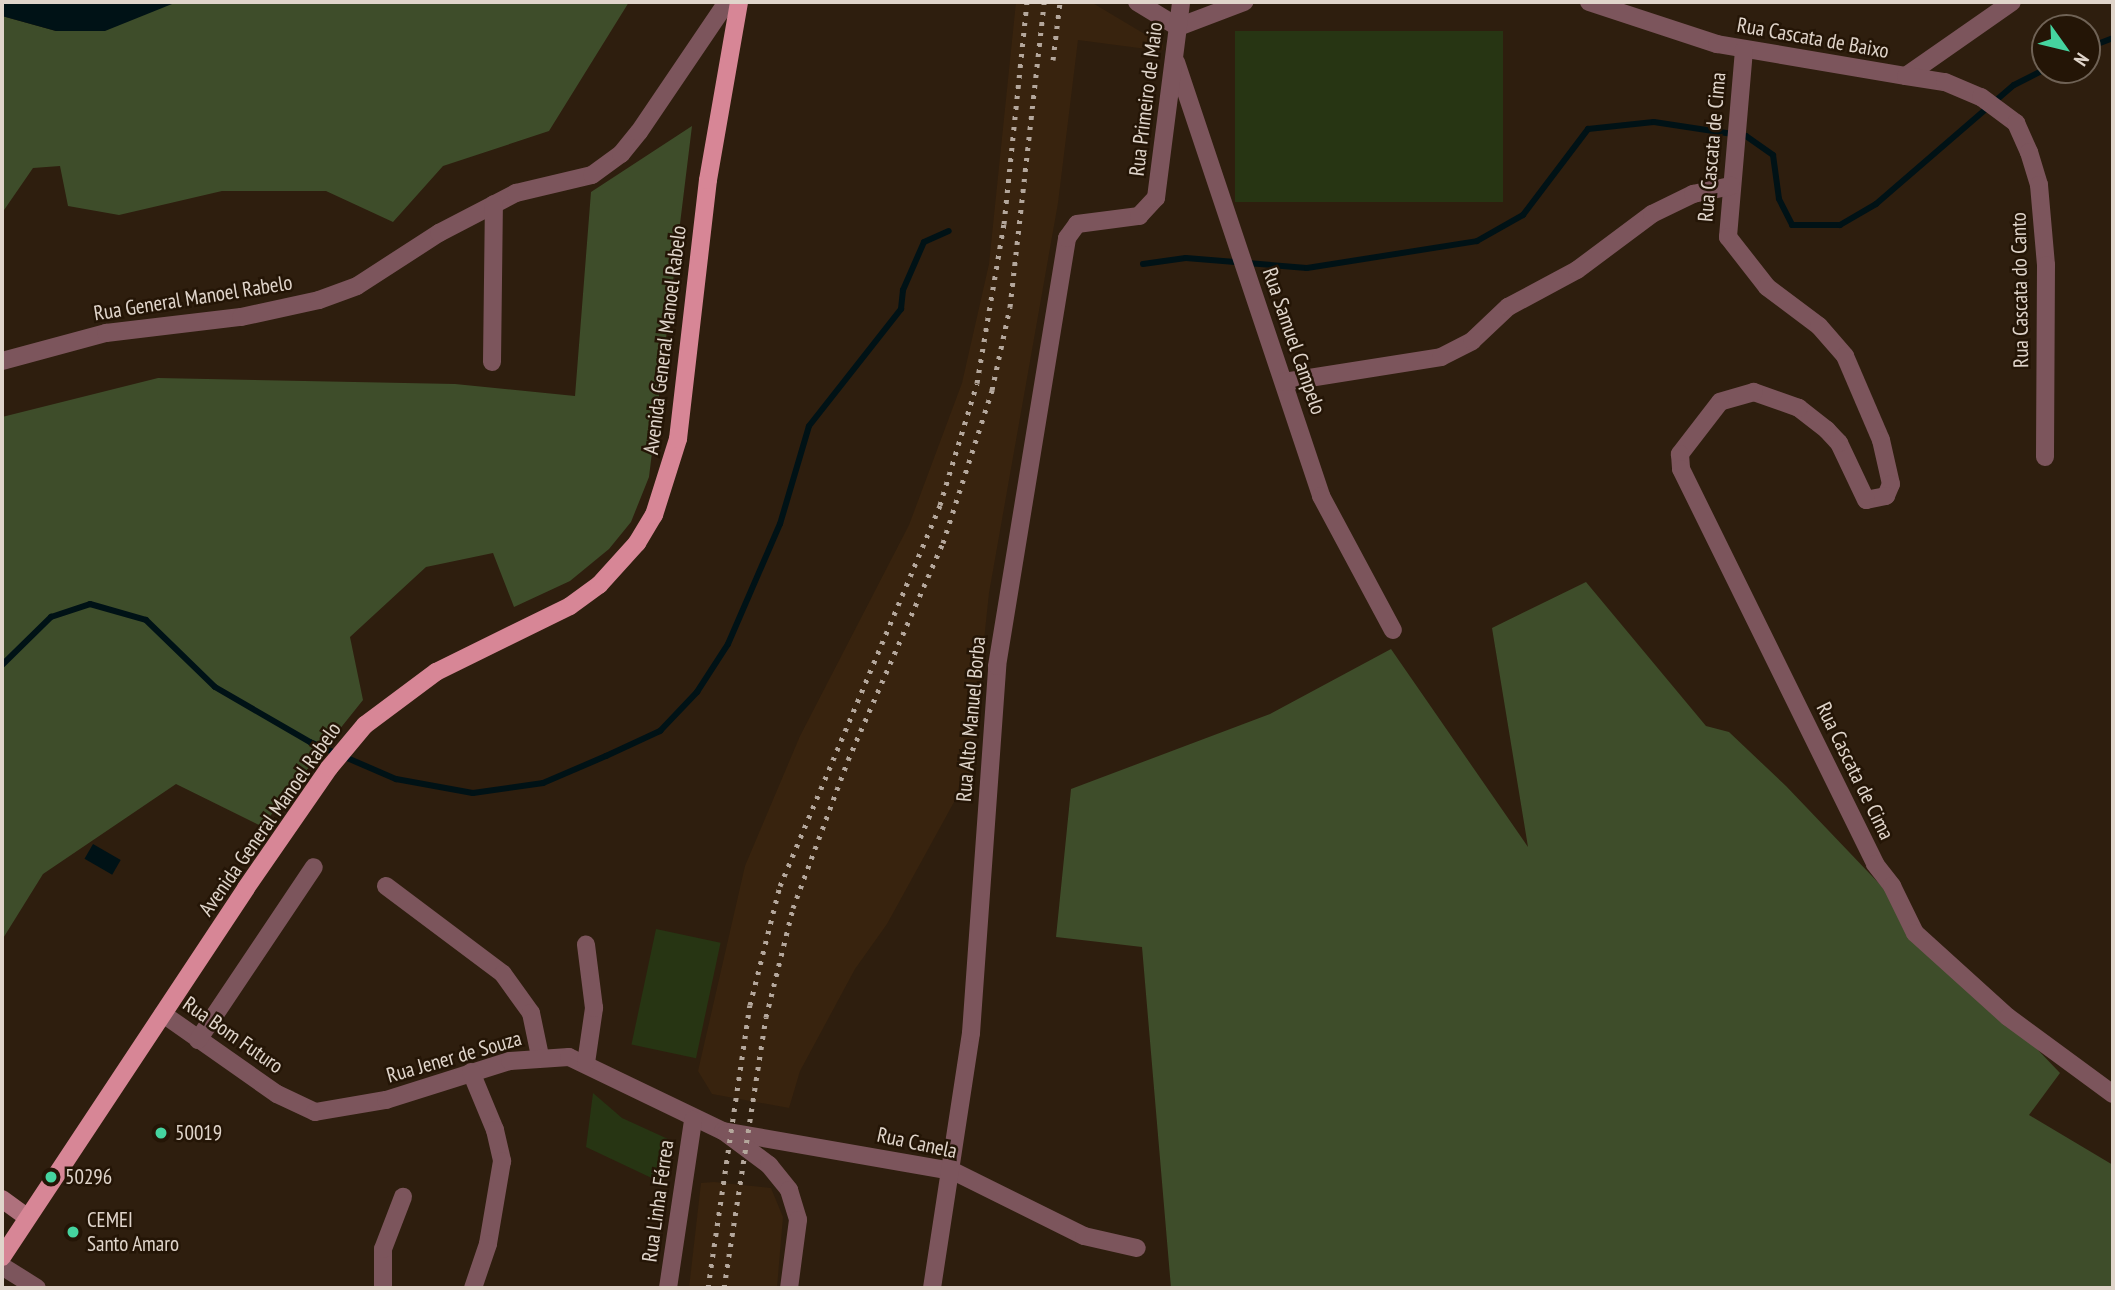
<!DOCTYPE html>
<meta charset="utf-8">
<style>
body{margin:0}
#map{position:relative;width:2115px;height:1290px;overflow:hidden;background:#2e1e0e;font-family:"PT Sans Narrow",sans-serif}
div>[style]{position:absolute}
.built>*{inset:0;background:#38230e}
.green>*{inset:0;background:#273513;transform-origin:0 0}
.forest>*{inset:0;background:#3e4d2a}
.water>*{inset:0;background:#001216;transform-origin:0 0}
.stream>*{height:6px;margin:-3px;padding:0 3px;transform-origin:3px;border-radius:3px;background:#001216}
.street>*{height:18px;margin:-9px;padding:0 9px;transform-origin:9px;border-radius:9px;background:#7c555c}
.secondary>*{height:18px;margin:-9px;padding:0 9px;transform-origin:9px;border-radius:9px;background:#af717d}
.primary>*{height:18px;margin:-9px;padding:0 9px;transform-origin:9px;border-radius:9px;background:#d78696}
.rail>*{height:5px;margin-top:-2.5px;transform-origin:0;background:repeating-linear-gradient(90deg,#b4a79c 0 3.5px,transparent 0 10.5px)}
.dots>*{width:19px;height:19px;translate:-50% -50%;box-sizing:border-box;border:4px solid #241506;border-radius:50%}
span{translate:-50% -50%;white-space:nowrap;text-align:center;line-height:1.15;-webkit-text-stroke:5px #241506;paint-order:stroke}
.street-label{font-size:21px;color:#e0d5cb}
.poi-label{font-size:21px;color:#e0d5cb}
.left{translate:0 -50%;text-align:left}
.frame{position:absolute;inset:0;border:4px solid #e0d5cb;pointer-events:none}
.north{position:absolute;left:2031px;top:14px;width:70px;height:70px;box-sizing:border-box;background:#241506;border:2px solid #6f6255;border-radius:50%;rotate:124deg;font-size:19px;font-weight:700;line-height:28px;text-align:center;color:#e0d5cb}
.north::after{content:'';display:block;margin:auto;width:24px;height:32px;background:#45d49f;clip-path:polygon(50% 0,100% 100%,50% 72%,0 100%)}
</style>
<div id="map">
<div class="built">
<div style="clip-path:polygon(1016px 2px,1091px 2px,1163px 45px,1162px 51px,1078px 40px,1058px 203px,989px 593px,970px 773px,887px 924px,855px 969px,800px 1071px,789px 1108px,712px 1094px,698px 1071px,745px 866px,800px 736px,909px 525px,962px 383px,989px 264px)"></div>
<div style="clip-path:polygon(714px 1182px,771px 1188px,783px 1217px,777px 1288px,689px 1288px,701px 1183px)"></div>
</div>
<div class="green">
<div style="left:1503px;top:31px;width:171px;height:268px;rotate:90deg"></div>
<div style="left:656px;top:929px;width:66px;height:118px;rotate:12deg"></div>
<div style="clip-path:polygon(593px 1093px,622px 1118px,668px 1139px,658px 1181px,586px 1147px)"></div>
</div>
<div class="forest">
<div style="clip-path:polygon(177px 2px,629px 2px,549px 131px,443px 166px,393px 222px,326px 191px,222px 191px,119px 215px,68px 206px,60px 166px,33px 168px,2px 213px,2px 16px,56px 31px)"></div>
<div style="clip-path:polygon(692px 126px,649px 477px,631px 522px,609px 549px,570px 581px,514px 607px,493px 553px,426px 567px,350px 637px,363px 700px,267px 820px,259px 825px,176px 784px,43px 874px,2px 940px,2px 417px,158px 378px,455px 384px,575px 396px,591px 192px)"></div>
<div style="clip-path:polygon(1586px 582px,1706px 726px,1729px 732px,1786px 786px,2060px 1073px,2029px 1115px,2113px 1165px,2113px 1288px,1171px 1288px,1142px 947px,1056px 937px,1071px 789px,1270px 714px,1391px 649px,1528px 847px,1492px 628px)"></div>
</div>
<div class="water">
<div style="clip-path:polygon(2px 2px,177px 2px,105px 31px,56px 31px,2px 16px)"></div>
<div style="left:93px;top:844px;width:32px;height:17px;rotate:30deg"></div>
</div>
<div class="stream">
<div style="left:2087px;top:48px;width:28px;rotate:-21deg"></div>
<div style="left:1143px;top:264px;width:43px;rotate:-7.9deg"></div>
<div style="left:1186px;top:258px;width:121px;rotate:4.7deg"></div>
<div style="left:1307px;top:268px;width:172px;rotate:-9deg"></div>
<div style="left:1477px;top:241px;width:53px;rotate:-29.5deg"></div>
<div style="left:1523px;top:215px;width:108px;rotate:-52.9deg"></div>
<div style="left:1588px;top:129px;width:66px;rotate:-6.1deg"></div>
<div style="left:1654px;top:122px;width:93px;rotate:8.7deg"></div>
<div style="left:1746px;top:136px;width:33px;rotate:35deg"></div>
<div style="left:1773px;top:155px;width:44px;rotate:82.2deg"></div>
<div style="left:1779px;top:199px;width:29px;rotate:63deg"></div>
<div style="left:1792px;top:225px;width:48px"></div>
<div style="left:1840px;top:225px;width:42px;rotate:-30.3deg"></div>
<div style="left:1876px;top:204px;width:182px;rotate:-40.8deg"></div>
<div style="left:2014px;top:85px;width:35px;rotate:-27deg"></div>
<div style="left:2px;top:665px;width:69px;rotate:-44.4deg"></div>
<div style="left:51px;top:617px;width:41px;rotate:-18.4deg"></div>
<div style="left:90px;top:604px;width:58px;rotate:15.9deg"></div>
<div style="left:146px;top:620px;width:96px;rotate:44.2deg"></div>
<div style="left:215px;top:687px;width:110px;rotate:30.1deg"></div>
<div style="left:310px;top:742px;width:94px;rotate:23.3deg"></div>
<div style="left:396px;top:779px;width:78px;rotate:10.3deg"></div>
<div style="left:473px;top:793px;width:71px;rotate:-8.1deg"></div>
<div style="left:543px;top:783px;width:69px;rotate:-23.2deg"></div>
<div style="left:606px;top:756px;width:60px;rotate:-24.8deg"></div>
<div style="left:660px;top:731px;width:54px;rotate:-46.5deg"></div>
<div style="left:697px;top:692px;width:57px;rotate:-57.1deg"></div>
<div style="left:728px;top:644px;width:131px;rotate:-66.6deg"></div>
<div style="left:780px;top:524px;width:102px;rotate:-73.5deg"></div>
<div style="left:809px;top:426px;width:149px;rotate:-51.8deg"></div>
<div style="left:901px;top:309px;width:19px;rotate:-84deg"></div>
<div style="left:903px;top:290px;width:52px;rotate:-66.4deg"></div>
<div style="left:924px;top:242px;width:27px;rotate:-24deg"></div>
</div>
<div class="street">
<div style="left:1137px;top:2px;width:48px;rotate:31.4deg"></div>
<div style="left:1178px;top:27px;width:71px;rotate:-20.7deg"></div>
<div style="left:1589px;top:2px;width:135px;rotate:18.2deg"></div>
<div style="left:1717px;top:44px;width:192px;rotate:9.6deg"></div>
<div style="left:1906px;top:76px;width:129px;rotate:-34.9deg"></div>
<div style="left:1744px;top:50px;width:188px;rotate:94.9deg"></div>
<div style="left:1728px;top:237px;width:63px;rotate:52deg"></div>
<div style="left:1767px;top:287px;width:65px;rotate:36.9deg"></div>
<div style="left:1819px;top:326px;width:40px;rotate:49deg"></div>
<div style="left:1845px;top:356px;width:91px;rotate:66.8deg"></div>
<div style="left:1881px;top:440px;width:45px;rotate:77.2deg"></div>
<div style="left:1891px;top:484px;width:13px;rotate:113deg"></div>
<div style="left:1886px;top:496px;width:20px;rotate:169deg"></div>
<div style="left:1866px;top:500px;width:63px;rotate:-115.3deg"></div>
<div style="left:1839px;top:443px;width:18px;rotate:-133deg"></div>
<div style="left:1827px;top:430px;width:36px;rotate:-142deg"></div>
<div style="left:1799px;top:408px;width:48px;rotate:-160.4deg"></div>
<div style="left:1754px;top:392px;width:35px;rotate:164deg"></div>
<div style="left:1720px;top:402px;width:66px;rotate:127.6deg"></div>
<div style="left:1680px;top:454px;width:15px;rotate:86deg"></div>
<div style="left:1681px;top:469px;width:440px;rotate:63.8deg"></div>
<div style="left:1875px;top:864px;width:28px;rotate:52deg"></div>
<div style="left:1892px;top:886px;width:52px;rotate:63.9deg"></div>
<div style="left:1915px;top:933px;width:125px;rotate:42.1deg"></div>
<div style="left:2008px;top:1017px;width:130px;rotate:36.3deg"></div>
<div style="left:1176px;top:62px;width:458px;rotate:71.5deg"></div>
<div style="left:1321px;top:496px;width:152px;rotate:61.8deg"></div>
<div style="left:1906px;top:76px;width:39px;rotate:9deg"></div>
<div style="left:1945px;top:82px;width:39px;rotate:23deg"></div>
<div style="left:1981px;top:97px;width:44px;rotate:36.6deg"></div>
<div style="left:2016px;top:123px;width:32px;rotate:66deg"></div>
<div style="left:2029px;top:152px;width:34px;rotate:73deg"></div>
<div style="left:2039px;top:185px;width:80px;rotate:85deg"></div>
<div style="left:2046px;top:265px;width:192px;rotate:90.3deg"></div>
<div style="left:2px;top:361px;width:108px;rotate:-15.1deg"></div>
<div style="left:106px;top:333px;width:136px;rotate:-6.8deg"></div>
<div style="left:241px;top:317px;width:80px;rotate:-12.3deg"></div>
<div style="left:319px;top:300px;width:40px;rotate:-20.2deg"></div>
<div style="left:357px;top:286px;width:98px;rotate:-32.9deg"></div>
<div style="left:439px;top:233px;width:87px;rotate:-27.5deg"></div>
<div style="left:516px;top:193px;width:78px;rotate:-13.3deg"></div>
<div style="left:592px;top:175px;width:36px;rotate:-36deg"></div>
<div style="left:621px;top:154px;width:28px;rotate:-51deg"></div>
<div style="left:639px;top:132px;width:157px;rotate:-55.9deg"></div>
<div style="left:492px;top:362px;width:158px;rotate:-89.3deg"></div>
<div style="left:1284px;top:382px;width:159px;rotate:-9deg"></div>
<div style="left:1441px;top:357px;width:35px;rotate:-27deg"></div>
<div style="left:1472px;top:341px;width:50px;rotate:-43.4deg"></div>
<div style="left:1508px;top:307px;width:78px;rotate:-28.2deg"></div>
<div style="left:1577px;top:270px;width:94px;rotate:-36.7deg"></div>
<div style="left:1652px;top:214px;width:46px;rotate:-26deg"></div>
<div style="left:1693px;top:194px;width:39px;rotate:-12deg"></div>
<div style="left:386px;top:886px;width:146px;rotate:36.9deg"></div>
<div style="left:503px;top:974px;width:48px;rotate:54.3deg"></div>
<div style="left:531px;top:1013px;width:44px;rotate:78.2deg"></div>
<div style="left:163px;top:1014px;width:139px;rotate:35.1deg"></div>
<div style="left:277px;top:1094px;width:42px;rotate:25.3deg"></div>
<div style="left:315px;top:1112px;width:72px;rotate:-9.6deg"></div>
<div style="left:386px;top:1100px;width:130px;rotate:-17.5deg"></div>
<div style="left:510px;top:1061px;width:59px;rotate:-3.9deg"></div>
<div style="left:569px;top:1057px;width:171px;rotate:25.7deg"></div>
<div style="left:723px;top:1131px;width:233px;rotate:9.9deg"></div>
<div style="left:953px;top:1171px;width:146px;rotate:26.4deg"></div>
<div style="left:1084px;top:1236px;width:54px;rotate:12.8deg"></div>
<div style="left:198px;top:1040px;width:208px;rotate:-56.2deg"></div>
<div style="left:586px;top:1063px;width:56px;rotate:-81.7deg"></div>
<div style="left:594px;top:1008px;width:64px;rotate:-97.2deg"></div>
<div style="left:471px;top:1072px;width:63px;rotate:67.5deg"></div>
<div style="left:495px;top:1130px;width:32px;rotate:77deg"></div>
<div style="left:502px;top:1161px;width:84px;rotate:99.6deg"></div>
<div style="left:488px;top:1244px;width:46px;rotate:108.8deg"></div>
<div style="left:726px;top:1133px;width:54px;rotate:36.7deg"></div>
<div style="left:769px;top:1165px;width:32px;rotate:51deg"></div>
<div style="left:789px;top:1190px;width:31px;rotate:73deg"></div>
<div style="left:798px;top:1220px;width:69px;rotate:97.5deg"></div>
<div style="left:2px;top:1266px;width:41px;rotate:32.2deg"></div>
<div style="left:383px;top:1288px;width:39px;rotate:-90deg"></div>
<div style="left:383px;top:1249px;width:56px;rotate:-69deg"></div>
<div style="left:668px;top:1288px;width:170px;rotate:-81.5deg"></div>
<div style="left:932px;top:1288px;width:258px;rotate:-81.3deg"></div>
<div style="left:971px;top:1033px;width:368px;rotate:-85.9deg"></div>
<div style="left:997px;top:666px;width:434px;rotate:-80.7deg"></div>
<div style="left:1067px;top:238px;width:17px;rotate:-54deg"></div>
<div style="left:1077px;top:224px;width:63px;rotate:-7.4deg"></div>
<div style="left:1139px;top:216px;width:25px;rotate:-47deg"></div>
<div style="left:1156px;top:198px;width:198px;rotate:-82.7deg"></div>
</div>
<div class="secondary">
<div style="left:2px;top:1199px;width:31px;rotate:36deg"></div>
</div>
<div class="primary">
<div style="left:2px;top:1257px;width:442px;rotate:-56.5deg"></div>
<div style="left:246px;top:888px;width:146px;rotate:-55.3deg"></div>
<div style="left:329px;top:768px;width:56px;rotate:-50.1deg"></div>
<div style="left:365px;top:725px;width:89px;rotate:-36.7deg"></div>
<div style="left:436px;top:672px;width:149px;rotate:-26.2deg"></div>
<div style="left:570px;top:606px;width:36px;rotate:-36deg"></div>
<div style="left:599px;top:585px;width:57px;rotate:-47.9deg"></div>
<div style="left:637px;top:543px;width:33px;rotate:-59deg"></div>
<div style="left:654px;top:515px;width:80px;rotate:-72.5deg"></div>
<div style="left:678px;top:439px;width:261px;rotate:-83.4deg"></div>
<div style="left:708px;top:180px;width:181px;rotate:-80.1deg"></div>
</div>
<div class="rail">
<div style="left:1053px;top:60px;width:58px;rotate:-83.1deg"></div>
<div style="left:708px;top:1288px;width:286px;rotate:-81.6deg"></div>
<div style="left:750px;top:1005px;width:123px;rotate:-75.9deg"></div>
<div style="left:780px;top:886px;width:413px;rotate:-67.2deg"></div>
<div style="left:940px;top:505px;width:127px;rotate:-73.1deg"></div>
<div style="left:977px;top:383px;width:161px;rotate:-80.4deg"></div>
<div style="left:1004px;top:224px;width:223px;rotate:-84.1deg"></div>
<div style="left:724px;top:1288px;width:274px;rotate:-81.2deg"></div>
<div style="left:766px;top:1017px;width:112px;rotate:-76.1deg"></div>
<div style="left:793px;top:908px;width:158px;rotate:-69.6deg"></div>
<div style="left:848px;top:760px;width:237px;rotate:-66.4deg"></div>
<div style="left:943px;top:543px;width:161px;rotate:-72.2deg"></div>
<div style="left:992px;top:390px;width:85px;rotate:-77.8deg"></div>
<div style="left:1010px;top:307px;width:307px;rotate:-83.6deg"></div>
</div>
<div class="dots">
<div style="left:161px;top:1133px;background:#45d49f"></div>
<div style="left:51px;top:1177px;background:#45d49f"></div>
<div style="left:73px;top:1232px;background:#45d49f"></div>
</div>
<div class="street-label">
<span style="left:1813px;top:38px;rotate:10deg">Rua Cascata de Baixo</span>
<span style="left:1146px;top:99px;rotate:-83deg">Rua Primeiro de Maio</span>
<span style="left:1712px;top:147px;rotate:-85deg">Rua Cascata de Cima</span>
<span style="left:2020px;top:290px;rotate:-91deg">Rua Cascata do Canto</span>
<span style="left:193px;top:298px;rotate:-9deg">Rua General Manoel Rabelo</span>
<span style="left:665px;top:340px;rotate:-83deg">Avenida General Manoel Rabelo</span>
<span style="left:1294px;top:341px;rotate:71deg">Rua Samuel Campelo</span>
<span style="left:971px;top:719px;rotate:-85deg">Rua Alto Manuel Borba</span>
<span style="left:1855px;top:771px;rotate:64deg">Rua Cascata de Cima</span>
<span style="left:270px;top:819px;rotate:-55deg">Avenida General Manoel Rabelo</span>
<span style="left:233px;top:1035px;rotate:35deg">Rua Bom Futuro</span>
<span style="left:454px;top:1057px;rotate:-16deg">Rua Jener de Souza</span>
<span style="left:917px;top:1143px;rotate:12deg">Rua Canela</span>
<span style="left:658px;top:1201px;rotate:-82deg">Rua Linha Férrea</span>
</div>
<div class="poi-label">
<span class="left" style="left:175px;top:1133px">50019</span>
<span class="left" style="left:65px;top:1177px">50296</span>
<span class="left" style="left:87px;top:1232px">CEMEI<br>Santo Amaro</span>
</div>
<div class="frame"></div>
<div class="north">N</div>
</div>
